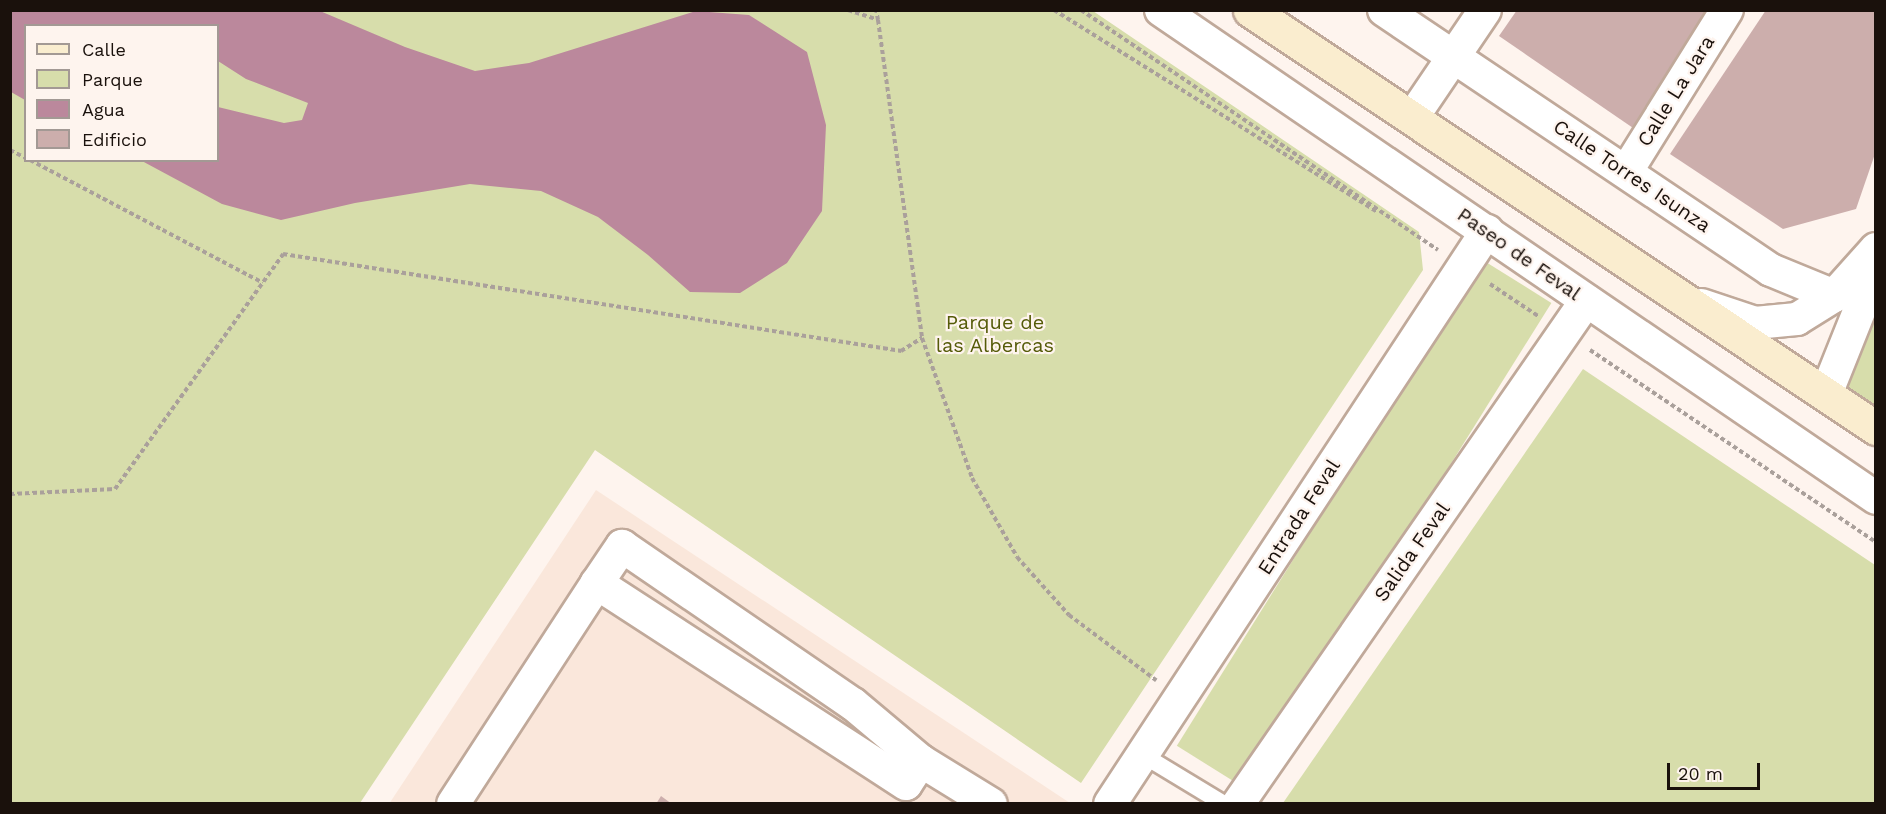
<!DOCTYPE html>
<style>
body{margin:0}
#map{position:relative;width:1886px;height:814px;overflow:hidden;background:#fef4ee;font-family:"Work Sans",sans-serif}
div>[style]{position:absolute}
.built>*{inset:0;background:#fae7db}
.green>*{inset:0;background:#d7ddab;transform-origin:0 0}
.water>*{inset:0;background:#bb889c}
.building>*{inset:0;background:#ccaeac}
.path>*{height:4px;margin-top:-2px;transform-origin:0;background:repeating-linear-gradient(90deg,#aaa09b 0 4.5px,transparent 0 7.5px)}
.roads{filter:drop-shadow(2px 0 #c0a99a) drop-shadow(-2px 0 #c0a99a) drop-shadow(0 2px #c0a99a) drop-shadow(0 -2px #c0a99a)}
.service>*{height:16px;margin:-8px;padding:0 8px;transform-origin:8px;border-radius:8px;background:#fff}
.minor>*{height:32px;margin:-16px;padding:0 16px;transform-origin:16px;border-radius:16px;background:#fff}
.secondary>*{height:33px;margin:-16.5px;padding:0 16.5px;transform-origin:16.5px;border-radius:16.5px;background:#faedcf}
span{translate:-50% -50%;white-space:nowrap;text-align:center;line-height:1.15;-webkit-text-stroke:4.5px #fef4ee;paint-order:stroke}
.street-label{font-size:20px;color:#1a110c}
.park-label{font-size:20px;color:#555b08}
.frame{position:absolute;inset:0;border:12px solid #1a110c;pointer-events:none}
.legend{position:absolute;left:24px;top:24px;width:195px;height:138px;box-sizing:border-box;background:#fef4ee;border:2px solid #a39994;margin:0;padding:8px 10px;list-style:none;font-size:18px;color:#1a110c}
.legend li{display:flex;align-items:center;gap:12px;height:30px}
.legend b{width:30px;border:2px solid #a39994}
.scale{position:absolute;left:1667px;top:763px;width:93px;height:27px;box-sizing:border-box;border:3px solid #1a110c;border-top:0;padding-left:8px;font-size:18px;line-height:21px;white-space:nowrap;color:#1a110c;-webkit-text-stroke:4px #fef4ee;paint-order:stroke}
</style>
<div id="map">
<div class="built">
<div style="clip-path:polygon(596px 490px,1070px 803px,389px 804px)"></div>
</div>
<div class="green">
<div style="clip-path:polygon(evenodd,10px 11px,1093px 11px,1419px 232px,1423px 270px,1081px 783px,595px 450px,360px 803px,11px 803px,10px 11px,26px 26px,218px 26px,218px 160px,26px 160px,26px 26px)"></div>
<div style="left:1481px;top:259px;width:83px;height:574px;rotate:32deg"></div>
<div style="clip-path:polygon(1875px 295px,1875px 410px,1846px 389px,1841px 377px)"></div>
<div style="clip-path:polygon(1583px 369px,1875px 565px,1875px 803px,1283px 803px)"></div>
</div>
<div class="water">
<div style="clip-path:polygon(10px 11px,320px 11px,405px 47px,475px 71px,529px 63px,696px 11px,749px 15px,807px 52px,826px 125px,822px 211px,787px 263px,740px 293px,690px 292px,648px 255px,598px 217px,541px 191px,470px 184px,355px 203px,281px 220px,222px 204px,142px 161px,218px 160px,218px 107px,284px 123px,302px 120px,308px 103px,246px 79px,218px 61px,218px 26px,26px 26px,25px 100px,11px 92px)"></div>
</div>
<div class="building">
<div style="clip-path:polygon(1517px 10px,1715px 10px,1636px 130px,1499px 36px)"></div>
<div style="clip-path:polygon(1766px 10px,1876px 10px,1876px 151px,1856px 209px,1783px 229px,1670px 154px)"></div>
<div style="clip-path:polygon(661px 796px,672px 804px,656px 804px)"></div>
</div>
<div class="path">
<div style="left:848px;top:10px;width:32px;rotate:18deg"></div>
<div style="left:878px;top:20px;width:10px;rotate:-101deg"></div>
<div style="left:1054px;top:10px;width:381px;rotate:32deg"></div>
<div style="left:1081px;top:10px;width:430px;rotate:33.9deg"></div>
<div style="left:878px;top:20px;width:321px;rotate:82.1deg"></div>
<div style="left:922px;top:338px;width:149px;rotate:70.3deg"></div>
<div style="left:972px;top:478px;width:91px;rotate:60.3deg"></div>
<div style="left:1017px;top:557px;width:78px;rotate:48.1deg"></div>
<div style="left:1069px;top:615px;width:109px;rotate:36.8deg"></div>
<div style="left:10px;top:150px;width:18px;rotate:27deg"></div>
<div style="left:30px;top:160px;width:263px;rotate:27.8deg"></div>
<div style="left:1490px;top:284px;width:58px;rotate:33.7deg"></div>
<div style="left:1590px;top:350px;width:344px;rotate:33.9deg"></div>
<div style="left:10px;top:494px;width:105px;rotate:-2.7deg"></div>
<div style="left:115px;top:489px;width:289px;rotate:-54.4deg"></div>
<div style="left:283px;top:254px;width:626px;rotate:8.92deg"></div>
<div style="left:901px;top:351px;width:25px;rotate:-32deg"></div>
</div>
<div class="roads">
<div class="service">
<div style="left:1143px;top:755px;width:95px;rotate:31.2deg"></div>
</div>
<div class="minor">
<div style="left:1161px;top:10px;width:866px;rotate:34.31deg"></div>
<div style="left:1384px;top:10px;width:466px;rotate:33.9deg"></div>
<div style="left:1771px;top:270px;width:68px;rotate:22.4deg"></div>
<div style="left:1834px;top:296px;width:63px;rotate:-48.2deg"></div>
<div style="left:1412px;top:118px;width:130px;rotate:-55.9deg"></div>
<div style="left:1626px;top:172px;width:191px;rotate:-58.1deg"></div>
<div style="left:1701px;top:305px;width:57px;rotate:18.4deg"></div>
<div style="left:1755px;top:323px;width:42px;rotate:-5.4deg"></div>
<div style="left:1797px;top:319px;width:44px;rotate:-31.9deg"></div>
<div style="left:1826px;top:394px;width:135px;rotate:-68.2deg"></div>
<div style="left:921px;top:761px;width:27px;rotate:123deg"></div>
<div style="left:906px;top:784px;width:369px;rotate:-147deg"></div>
<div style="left:597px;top:583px;width:45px;rotate:-56deg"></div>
<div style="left:622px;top:546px;width:280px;rotate:34.4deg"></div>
<div style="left:853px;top:704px;width:89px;rotate:40deg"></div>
<div style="left:921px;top:761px;width:82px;rotate:31.6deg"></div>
<div style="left:453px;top:804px;width:264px;rotate:-56.9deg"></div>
<div style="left:1110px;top:804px;width:686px;rotate:-56.66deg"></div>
<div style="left:1238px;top:804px;width:612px;rotate:-55.32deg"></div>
</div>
<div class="secondary">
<div style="left:1250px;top:10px;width:753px;rotate:33.73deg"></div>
</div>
</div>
<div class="street-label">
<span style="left:1676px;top:91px;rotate:-58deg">Calle La Jara</span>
<span style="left:1632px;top:176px;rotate:34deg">Calle Torres Isunza</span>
<span style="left:1519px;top:254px;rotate:35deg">Paseo de Feval</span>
<span style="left:1299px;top:517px;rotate:-57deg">Entrada Feval</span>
<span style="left:1412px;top:552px;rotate:-55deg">Salida Feval</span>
</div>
<div class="park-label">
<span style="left:995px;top:334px">Parque de<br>las Albercas</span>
</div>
<div class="frame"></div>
<ul class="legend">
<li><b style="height:8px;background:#faedcf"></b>Calle</li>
<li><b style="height:16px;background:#d7ddab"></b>Parque</li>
<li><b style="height:16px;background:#bb889c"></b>Agua</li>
<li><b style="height:16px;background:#ccaeac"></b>Edificio</li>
</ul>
<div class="scale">20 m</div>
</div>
